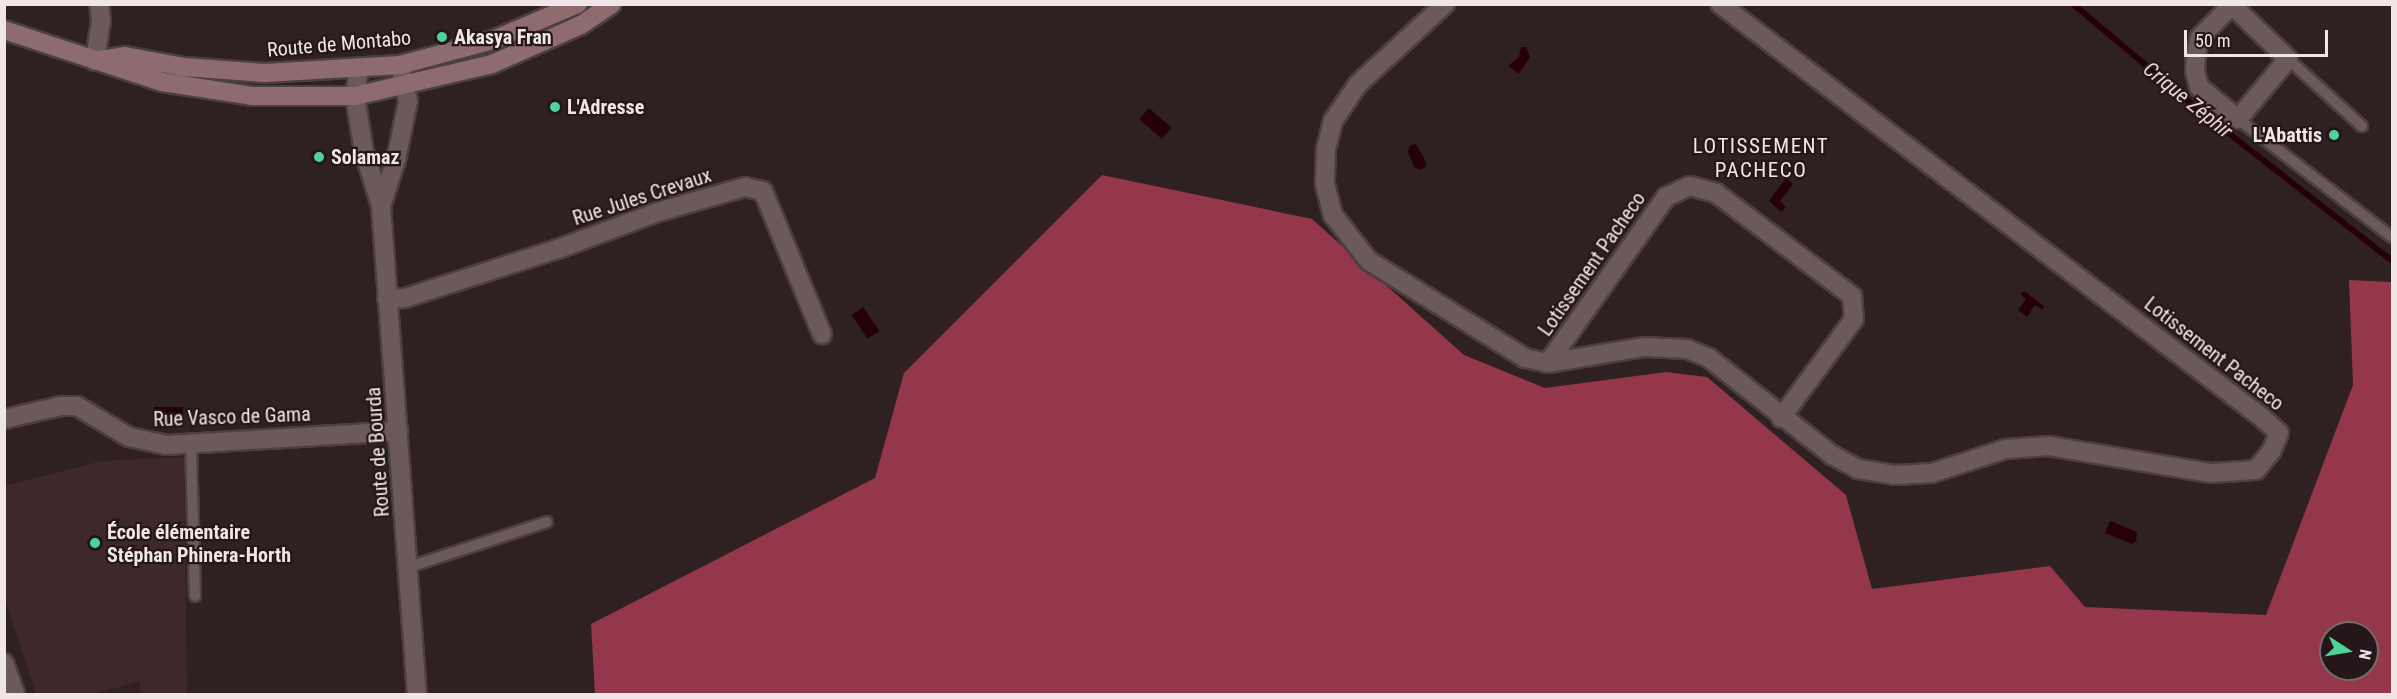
<!DOCTYPE html>
<meta charset="utf-8">
<style>
body{margin:0}
#map{position:relative;width:2397px;height:699px;overflow:hidden;background:#2f2022;font-family:"Roboto Condensed",sans-serif}
div>[style]{position:absolute}
.built>*{inset:0;background:#3e282b}
.forest>*{inset:0;background:#94374a}
.water>*{inset:0;background:#250006;transform-origin:0 0}
.stream>*{height:6px;margin:-3px;padding:0 3px;transform-origin:3px;border-radius:3px;background:#250006}
.roads{filter:drop-shadow(2px 0 #4b3f40) drop-shadow(-2px 0 #4b3f40) drop-shadow(0 2px #4b3f40) drop-shadow(0 -2px #4b3f40)}
.lane>*{height:10px;margin:-5px;padding:0 5px;transform-origin:5px;border-radius:5px;background:#6b595b}
.street>*{height:18px;margin:-9px;padding:0 9px;transform-origin:9px;border-radius:9px;background:#6b595b}
.secondary>*{height:18px;margin:-9px;padding:0 9px;transform-origin:9px;border-radius:9px;background:#8e6b6f}
.dots>*{width:16px;height:16px;translate:-50% -50%;box-sizing:border-box;border:3px solid #251719;border-radius:50%}
span{translate:-50% -50%;white-space:nowrap;text-align:center;line-height:1.15;-webkit-text-stroke:4.5px #251719;paint-order:stroke}
.poi-label{font-size:20px;color:#f1e6e7;font-weight:700}
.left{translate:0 -50%;text-align:left}
.right{translate:-100% -50%;text-align:right}
.street-label{font-size:20px;color:#f1e6e7}
.water-label{font-size:21px;color:#edd1d4;font-style:italic}
.neighbourhood-label{font-size:21px;color:#f1e6e7;letter-spacing:1.5px}
.frame{position:absolute;inset:0;border:6px solid #f1e6e7;pointer-events:none}
.north{position:absolute;left:2319px;top:621px;width:60px;height:60px;box-sizing:border-box;background:#251719;border:2px solid #776a6b;border-radius:50%;rotate:102deg;font-size:16px;font-weight:700;line-height:24px;text-align:center;color:#f1e6e7}
.north::after{content:'';display:block;margin:auto;width:21px;height:27px;background:#4ed399;clip-path:polygon(50% 0,100% 100%,50% 72%,0 100%)}
.scale{position:absolute;left:2184px;top:30px;width:144px;height:27px;box-sizing:border-box;border:3px solid #f1e6e7;border-top:0;padding-left:8px;font-size:18px;line-height:21px;white-space:nowrap;color:#f1e6e7;-webkit-text-stroke:4px #251719;paint-order:stroke}
</style>
<div id="map">
<div class="built">
<div style="clip-path:polygon(184px 457px,187px 694px,140px 694px,140px 681px,94px 694px,36px 694px,5px 600px,5px 486px,101px 461px)"></div>
</div>
<div class="forest">
<div style="clip-path:polygon(evenodd,1102px 175px,1312px 219px,1464px 355px,1545px 388px,1666px 372px,1707px 377px,1846px 495px,1872px 589px,2050px 566px,2085px 607px,2266px 615px,2353px 385px,2349px 280px,2392px 282px,2392px 694px,595px 694px,591px 624px,875px 478px,904px 373px,1102px 175px,2331px 633px,2367px 633px,2367px 669px,2331px 669px,2331px 633px)"></div>
</div>
<div class="water">
<div style="clip-path:polygon(1521px 47px,1526px 47px,1530px 57px,1519px 74px,1508px 66px,1519px 57px)"></div>
<div style="left:1149px;top:108px;width:30px;height:15px;rotate:41deg"></div>
<div style="clip-path:polygon(1416px 144px,1425px 160px,1426px 166px,1420px 170px,1414px 167px,1408px 152px,1410px 146px)"></div>
<div style="clip-path:polygon(1786px 178px,1793px 184px,1780px 201px,1786px 207px,1781px 212px,1769px 201px)"></div>
<div style="clip-path:polygon(2024px 291px,2044px 306px,2043px 310px,2035px 305px,2027px 317px,2018px 310px,2026px 299px,2020px 294px)"></div>
<div style="left:863px;top:307px;width:29px;height:14px;rotate:56deg"></div>
<div style="left:183px;top:407px;width:13px;height:29px;rotate:90deg"></div>
<div style="clip-path:polygon(2110px 521px,2137px 532px,2136px 541px,2132px 544px,2105px 533px)"></div>
</div>
<div class="stream">
<div style="left:2073px;top:4px;width:165px;rotate:40.1deg"></div>
<div style="left:2199px;top:110px;width:242px;rotate:38deg"></div>
</div>
<div class="roads">
<div class="lane">
<div style="left:2288px;top:59px;width:100px;rotate:42.2deg"></div>
<div style="left:2238px;top:119px;width:194px;rotate:37.5deg"></div>
<div style="left:191px;top:444px;width:152px;rotate:88.5deg"></div>
<div style="left:409px;top:567px;width:145px;rotate:-18.1deg"></div>
</div>
<div class="street">
<div style="left:1445px;top:4px;width:118px;rotate:137.4deg"></div>
<div style="left:1358px;top:84px;width:45px;rotate:124deg"></div>
<div style="left:1333px;top:121px;width:30px;rotate:104deg"></div>
<div style="left:1326px;top:150px;width:34px;rotate:92deg"></div>
<div style="left:1325px;top:184px;width:32px;rotate:76deg"></div>
<div style="left:1333px;top:215px;width:58px;rotate:52deg"></div>
<div style="left:1369px;top:261px;width:184px;rotate:31.9deg"></div>
<div style="left:1525px;top:358px;width:24px;rotate:12deg"></div>
<div style="left:1548px;top:363px;width:98px;rotate:-9.4deg"></div>
<div style="left:1645px;top:347px;width:42px;rotate:2.7deg"></div>
<div style="left:1687px;top:349px;width:24px;rotate:22deg"></div>
<div style="left:1709px;top:358px;width:157px;rotate:38.3deg"></div>
<div style="left:1832px;top:455px;width:30px;rotate:28deg"></div>
<div style="left:1858px;top:469px;width:37px;rotate:9deg"></div>
<div style="left:1895px;top:475px;width:37px;rotate:-3deg"></div>
<div style="left:1932px;top:473px;width:78px;rotate:-18deg"></div>
<div style="left:2006px;top:449px;width:43px;rotate:-4deg"></div>
<div style="left:2049px;top:446px;width:164px;rotate:9.5deg"></div>
<div style="left:2211px;top:473px;width:45px;rotate:-3.8deg"></div>
<div style="left:2256px;top:470px;width:26px;rotate:-51deg"></div>
<div style="left:2272px;top:450px;width:18px;rotate:-68deg"></div>
<div style="left:2279px;top:433px;width:25px;rotate:-138deg"></div>
<div style="left:2260px;top:416px;width:679px;rotate:-142.66deg"></div>
<div style="left:2232px;top:5px;width:78px;rotate:44deg"></div>
<div style="left:2288px;top:59px;width:78px;rotate:129.8deg"></div>
<div style="left:2238px;top:119px;width:50px;rotate:-140.6deg"></div>
<div style="left:2199px;top:87px;width:16px;rotate:-104deg"></div>
<div style="left:2195px;top:71px;width:17px;rotate:-87deg"></div>
<div style="left:2196px;top:54px;width:17px;rotate:-77deg"></div>
<div style="left:2200px;top:37px;width:45px;rotate:-45deg"></div>
<div style="left:95px;top:61px;width:41px;rotate:-81.7deg"></div>
<div style="left:101px;top:20px;width:16px;rotate:-97deg"></div>
<div style="left:359px;top:68px;width:28px;rotate:98deg"></div>
<div style="left:355px;top:96px;width:57px;rotate:80.9deg"></div>
<div style="left:364px;top:152px;width:57px;rotate:72.5deg"></div>
<div style="left:381px;top:206px;width:489px;rotate:85.8deg"></div>
<div style="left:381px;top:206px;width:48px;rotate:-71.9deg"></div>
<div style="left:396px;top:160px;width:60px;rotate:-78.5deg"></div>
<div style="left:408px;top:101px;width:37px;rotate:-103deg"></div>
<div style="left:387px;top:299px;width:18px;rotate:-3deg"></div>
<div style="left:405px;top:298px;width:161px;rotate:-17.8deg"></div>
<div style="left:558px;top:249px;width:110px;rotate:-20.3deg"></div>
<div style="left:661px;top:211px;width:87px;rotate:-15.9deg"></div>
<div style="left:745px;top:187px;width:18px;rotate:13deg"></div>
<div style="left:763px;top:191px;width:155px;rotate:67.6deg"></div>
<div style="left:1548px;top:363px;width:204px;rotate:-54.6deg"></div>
<div style="left:1666px;top:197px;width:26px;rotate:-25deg"></div>
<div style="left:1690px;top:186px;width:27px;rotate:15deg"></div>
<div style="left:1716px;top:193px;width:171px;rotate:37.1deg"></div>
<div style="left:1852px;top:296px;width:23px;rotate:85deg"></div>
<div style="left:1854px;top:319px;width:123px;rotate:126.4deg"></div>
<div style="left:4px;top:419px;width:58px;rotate:-12.8deg"></div>
<div style="left:61px;top:406px;width:16px"></div>
<div style="left:77px;top:406px;width:61px;rotate:30.8deg"></div>
<div style="left:129px;top:437px;width:38px;rotate:12deg"></div>
<div style="left:166px;top:445px;width:233px;rotate:-3.4deg"></div>
<div style="left:4px;top:663px;width:33px;rotate:70deg"></div>
</div>
<div class="secondary">
<div style="left:4px;top:30px;width:166px;rotate:18.2deg"></div>
<div style="left:162px;top:82px;width:91px;rotate:8.8deg"></div>
<div style="left:252px;top:96px;width:103px"></div>
<div style="left:355px;top:96px;width:141px;rotate:-13.1deg"></div>
<div style="left:492px;top:64px;width:97px;rotate:-23.7deg"></div>
<div style="left:581px;top:25px;width:37px;rotate:-34deg"></div>
<div style="left:100px;top:60px;width:25px;rotate:-9deg"></div>
<div style="left:125px;top:56px;width:60px;rotate:10.6deg"></div>
<div style="left:184px;top:67px;width:81px;rotate:4.2deg"></div>
<div style="left:265px;top:73px;width:135px;rotate:-3.4deg"></div>
<div style="left:400px;top:65px;width:96px;rotate:-15deg"></div>
<div style="left:493px;top:40px;width:92px;rotate:-23deg"></div>
</div>
</div>
<div class="dots">
<div style="left:442px;top:37px;background:#4ed399"></div>
<div style="left:555px;top:107px;background:#4ed399"></div>
<div style="left:2334px;top:135px;background:#4ed399"></div>
<div style="left:319px;top:157px;background:#4ed399"></div>
<div style="left:95px;top:543px;background:#4ed399"></div>
</div>
<div class="poi-label">
<span class="left" style="left:454px;top:37px">Akasya Fran</span>
<span class="left" style="left:567px;top:107px">L'Adresse</span>
<span class="right" style="left:2322px;top:135px">L'Abattis</span>
<span class="left" style="left:331px;top:157px">Solamaz</span>
<span class="left" style="left:107px;top:544px">École élémentaire<br>Stéphan Phinera-Horth</span>
</div>
<div class="street-label">
<span style="left:339px;top:44px;rotate:-5deg">Route de Montabo</span>
<span style="left:642px;top:197px;rotate:-18deg">Rue Jules Crevaux</span>
<span style="left:1592px;top:264px;rotate:-55deg">Lotissement Pacheco</span>
<span style="left:2214px;top:354px;rotate:38deg">Lotissement Pacheco</span>
<span style="left:232px;top:417px;rotate:-2deg">Rue Vasco de Gama</span>
<span style="left:378px;top:452px;rotate:-94deg">Route de Bourda</span>
</div>
<div class="water-label">
<span style="left:2188px;top:100px;rotate:39deg">Crique Zéphir</span>
</div>
<div class="neighbourhood-label">
<span style="left:1761px;top:158px">LOTISSEMENT<br>PACHECO</span>
</div>
<div class="frame"></div>
<div class="north">N</div>
<div class="scale">50 m</div>
</div>
